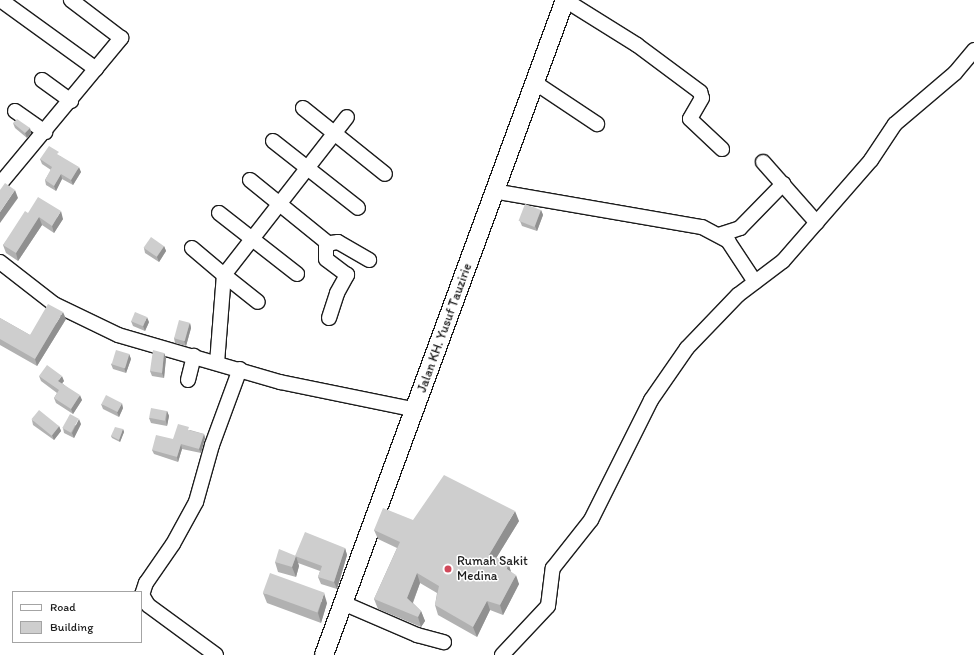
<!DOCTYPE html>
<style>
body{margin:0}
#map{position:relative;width:974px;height:655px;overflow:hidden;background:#fff;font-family:Itim,sans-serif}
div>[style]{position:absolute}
.roads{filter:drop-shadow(1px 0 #1c1c1c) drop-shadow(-1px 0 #1c1c1c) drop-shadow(0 1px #1c1c1c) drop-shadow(0 -1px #1c1c1c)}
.minor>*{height:14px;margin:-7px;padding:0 7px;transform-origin:7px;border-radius:7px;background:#fff}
.major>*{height:18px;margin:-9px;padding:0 9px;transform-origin:9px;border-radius:9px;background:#fff}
.wall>*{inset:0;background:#b1b1b1}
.shaded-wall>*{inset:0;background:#909090}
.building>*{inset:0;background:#cecece;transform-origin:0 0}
.dots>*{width:11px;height:11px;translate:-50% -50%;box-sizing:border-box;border:2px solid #fff;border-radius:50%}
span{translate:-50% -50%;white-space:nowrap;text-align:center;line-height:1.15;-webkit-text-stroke:3px #fff;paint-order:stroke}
.street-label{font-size:13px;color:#1c1c1c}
.poi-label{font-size:13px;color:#1c1c1c}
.left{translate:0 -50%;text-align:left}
.legend{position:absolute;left:12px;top:591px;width:130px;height:52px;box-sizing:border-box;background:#fff;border:1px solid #a4a4a4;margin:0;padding:5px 7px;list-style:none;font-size:12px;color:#1c1c1c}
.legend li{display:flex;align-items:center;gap:8px;height:20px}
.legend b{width:20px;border:1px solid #a4a4a4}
</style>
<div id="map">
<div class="roads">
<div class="minor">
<div style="left:565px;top:0;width:85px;rotate:32deg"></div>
<div style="left:637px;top:45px;width:79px;rotate:36.7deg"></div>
<div style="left:700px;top:92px;width:6px;rotate:72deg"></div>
<div style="left:702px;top:98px;width:24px;rotate:120deg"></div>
<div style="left:690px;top:119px;width:44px;rotate:43.2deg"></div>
<div style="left:2px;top:1px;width:116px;rotate:35.9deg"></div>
<div style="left:42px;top:80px;width:36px;rotate:36deg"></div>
<div style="left:534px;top:82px;width:76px;rotate:33.7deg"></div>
<div style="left:303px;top:108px;width:105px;rotate:38.8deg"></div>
<div style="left:15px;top:111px;width:37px;rotate:35deg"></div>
<div style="left:273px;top:141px;width:108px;rotate:38.2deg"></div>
<div style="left:763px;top:162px;width:81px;rotate:48.5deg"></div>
<div style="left:250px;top:180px;width:102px;rotate:39deg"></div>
<div style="left:0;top:184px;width:190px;rotate:-50.3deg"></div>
<div style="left:121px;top:38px;width:63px;rotate:-142.8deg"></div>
<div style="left:493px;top:191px;width:212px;rotate:9.8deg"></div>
<div style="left:702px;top:227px;width:30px;rotate:28deg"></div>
<div style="left:728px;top:241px;width:49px;rotate:56.6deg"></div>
<div style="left:219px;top:213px;width:99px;rotate:38deg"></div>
<div style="left:719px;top:235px;width:22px;rotate:-18deg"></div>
<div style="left:740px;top:228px;width:62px;rotate:-45.7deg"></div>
<div style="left:192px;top:248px;width:42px;rotate:40.2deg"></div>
<div style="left:224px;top:275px;width:200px;rotate:-52.1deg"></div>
<div style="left:0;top:262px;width:68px;rotate:37.9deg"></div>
<div style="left:54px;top:304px;width:71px;rotate:25.8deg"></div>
<div style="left:118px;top:335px;width:169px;rotate:16.2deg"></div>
<div style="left:280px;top:382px;width:139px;rotate:11.6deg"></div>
<div style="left:329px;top:318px;width:26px;rotate:-72deg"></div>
<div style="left:337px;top:293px;width:21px;rotate:-61deg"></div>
<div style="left:347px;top:275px;width:26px;rotate:-143deg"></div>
<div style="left:326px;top:259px;width:12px;rotate:-90deg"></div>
<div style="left:326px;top:247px;width:6px;rotate:-39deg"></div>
<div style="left:331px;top:243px;width:7px;rotate:-8deg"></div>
<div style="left:338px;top:242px;width:36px;rotate:30deg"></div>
<div style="left:217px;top:363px;width:88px;rotate:-85.5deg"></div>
<div style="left:224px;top:275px;width:43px;rotate:38.5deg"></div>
<div style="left:188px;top:380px;width:25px;rotate:-76deg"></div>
<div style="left:343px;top:603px;width:81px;rotate:23.4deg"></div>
<div style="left:417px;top:635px;width:28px;rotate:15deg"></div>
<div style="left:216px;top:655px;width:84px;rotate:-143.7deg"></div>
<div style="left:148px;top:605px;width:12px;rotate:-121deg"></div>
<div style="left:142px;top:595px;width:13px;rotate:-72deg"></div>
<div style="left:146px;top:583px;width:47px;rotate:-55.3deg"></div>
<div style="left:173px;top:544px;width:48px;rotate:-61.3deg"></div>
<div style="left:196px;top:502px;width:59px;rotate:-74.3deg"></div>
<div style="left:212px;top:445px;width:81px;rotate:-69.8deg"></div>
<div style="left:502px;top:655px;width:67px;rotate:-46.8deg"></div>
<div style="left:548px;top:606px;width:38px;rotate:-83deg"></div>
<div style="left:553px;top:568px;width:61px;rotate:-51.6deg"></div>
<div style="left:591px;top:520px;width:134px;rotate:-63.4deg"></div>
<div style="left:651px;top:400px;width:63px;rotate:-55.3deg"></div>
<div style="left:687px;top:348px;width:74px;rotate:-46.1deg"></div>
<div style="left:738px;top:295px;width:56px;rotate:-37.1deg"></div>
<div style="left:783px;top:261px;width:134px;rotate:-48.9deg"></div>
<div style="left:871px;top:160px;width:43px;rotate:-56.3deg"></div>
<div style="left:895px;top:124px;width:79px;rotate:-40.4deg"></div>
<div style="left:955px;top:73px;width:30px;rotate:-50deg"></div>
</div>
<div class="major">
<div style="left:324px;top:655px;width:698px;rotate:-69.8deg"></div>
</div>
</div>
<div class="wall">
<div style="clip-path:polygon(13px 123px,30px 128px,31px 133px,27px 138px,15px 128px)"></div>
<div style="clip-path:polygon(60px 156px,81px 172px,73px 185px,62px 179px,56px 191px,46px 185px,45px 180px,51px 170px,42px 164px,40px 159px)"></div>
<div style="clip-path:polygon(541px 210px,543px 215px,537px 231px,522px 226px,520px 221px)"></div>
<div style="clip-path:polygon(28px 213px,63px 219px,54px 233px,42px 225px,18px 261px,6px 253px,3px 245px)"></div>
<div style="clip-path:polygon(164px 246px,166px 251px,159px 262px,145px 253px,144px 248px)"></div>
<div style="clip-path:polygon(0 318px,30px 335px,66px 319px,37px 366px,0 345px)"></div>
<div style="clip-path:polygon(131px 321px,149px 322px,145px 331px,133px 326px)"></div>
<div style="clip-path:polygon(190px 323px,191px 328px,186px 346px,175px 343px,174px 338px)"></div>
<div style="clip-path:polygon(164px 353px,166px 358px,164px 378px,152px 376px,150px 371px)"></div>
<div style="clip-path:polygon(129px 354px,131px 359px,126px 373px,113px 369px,111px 364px)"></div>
<div style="clip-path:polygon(39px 376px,64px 381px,62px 383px,82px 400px,73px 414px,56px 403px,54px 398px,57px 393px,41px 381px)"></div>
<div style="clip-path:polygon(101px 404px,123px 408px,119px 417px,103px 409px)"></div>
<div style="clip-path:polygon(167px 411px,169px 416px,167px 426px,151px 423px,149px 418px)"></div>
<div style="clip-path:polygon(32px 420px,59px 426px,61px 431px,54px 440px,33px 425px)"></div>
<div style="clip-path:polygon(81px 424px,74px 438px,64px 433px,63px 428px)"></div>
<div style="clip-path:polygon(123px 429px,124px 432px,120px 442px,112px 438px,111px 436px)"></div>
<div style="clip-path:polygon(190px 430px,204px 434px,205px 438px,201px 453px,182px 449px,178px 462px,154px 454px,152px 450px,173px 439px)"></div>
<div style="clip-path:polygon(413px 520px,519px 521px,496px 558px,508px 562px,511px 572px,519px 584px,503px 615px,490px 610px,477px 637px,438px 615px,435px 605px,437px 593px,420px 583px,413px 603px,421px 611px,425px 621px,421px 627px,378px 609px,374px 599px,397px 548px,378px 539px,374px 530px)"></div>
<div style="clip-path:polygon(345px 548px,347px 555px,337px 589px,321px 584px,318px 577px,320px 571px,298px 563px,299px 566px,296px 577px,278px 572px,275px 562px,295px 556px)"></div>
<div style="clip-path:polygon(263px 593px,327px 603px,321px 623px,267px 603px)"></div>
</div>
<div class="shaded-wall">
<div style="clip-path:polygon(30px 128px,31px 133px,27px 138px,25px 133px)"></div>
<div style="clip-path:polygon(79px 167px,81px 172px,73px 185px,71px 180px)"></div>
<div style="clip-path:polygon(61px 174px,62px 179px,56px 191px,54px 186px)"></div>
<div style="clip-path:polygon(15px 190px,18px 198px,0 223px,0 212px)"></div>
<div style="clip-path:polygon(541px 210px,543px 215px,537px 231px,535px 226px)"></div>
<div style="clip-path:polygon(61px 211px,63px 219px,54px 233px,52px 226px)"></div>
<div style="clip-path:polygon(39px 217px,42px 225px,18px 261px,16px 253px)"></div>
<div style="clip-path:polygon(164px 246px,166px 251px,159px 262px,157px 257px)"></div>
<div style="clip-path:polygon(63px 312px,66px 319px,37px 366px,35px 359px)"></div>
<div style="clip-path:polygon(147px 317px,149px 322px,145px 331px,143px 326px)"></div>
<div style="clip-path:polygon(190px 323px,191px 328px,186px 346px,184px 341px)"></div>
<div style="clip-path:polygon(164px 353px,166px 358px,164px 378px,162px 373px)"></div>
<div style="clip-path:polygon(129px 354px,131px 359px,126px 373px,124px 368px)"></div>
<div style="clip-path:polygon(62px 376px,64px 381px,60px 386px,58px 381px)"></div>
<div style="clip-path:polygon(80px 395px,82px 400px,73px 414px,71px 409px)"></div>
<div style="clip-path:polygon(122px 403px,123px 408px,119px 417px,117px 412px)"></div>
<div style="clip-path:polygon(167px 411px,169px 416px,167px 426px,166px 421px)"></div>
<div style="clip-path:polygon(79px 419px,81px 424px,74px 438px,72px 433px)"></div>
<div style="clip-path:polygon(59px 426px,61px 431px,54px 440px,52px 435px)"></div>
<div style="clip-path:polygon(123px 429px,124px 432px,120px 442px,119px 440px)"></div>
<div style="clip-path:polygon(204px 434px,205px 438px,201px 453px,199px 449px)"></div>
<div style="clip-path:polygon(181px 444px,182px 449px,178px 462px,177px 457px)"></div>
<div style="clip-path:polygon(515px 511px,519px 521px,492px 565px,489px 555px)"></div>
<div style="clip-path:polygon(345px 548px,347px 555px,337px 589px,334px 582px)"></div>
<div style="clip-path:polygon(296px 556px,299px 566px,296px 577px,292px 567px)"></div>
<div style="clip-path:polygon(508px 562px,511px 572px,507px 569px)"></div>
<div style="clip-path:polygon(417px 573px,420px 583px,411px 607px,407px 598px)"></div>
<div style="clip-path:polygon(516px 575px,519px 584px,503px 615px,500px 605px)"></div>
<div style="clip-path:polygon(324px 593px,327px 603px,321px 623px,318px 613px)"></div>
<div style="clip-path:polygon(487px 601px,490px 610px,477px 637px,473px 627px)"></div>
<div style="clip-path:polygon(421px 611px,425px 621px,421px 627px,418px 617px)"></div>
</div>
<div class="building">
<div style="clip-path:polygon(17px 119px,30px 128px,25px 133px,13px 123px)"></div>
<div style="clip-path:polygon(49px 146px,59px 152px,57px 154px,79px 167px,71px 180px,61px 174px,54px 186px,45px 180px,52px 167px,40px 159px)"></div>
<div style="clip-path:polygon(5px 183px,15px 190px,0 212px,0 190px)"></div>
<div style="clip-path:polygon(38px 197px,61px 211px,52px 226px,39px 217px,16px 253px,3px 245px,25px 211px,28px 213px)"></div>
<div style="left:525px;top:204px;width:17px;height:18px;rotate:21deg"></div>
<div style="left:151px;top:237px;width:16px;height:13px;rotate:35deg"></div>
<div style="clip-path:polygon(48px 304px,63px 312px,35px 359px,0 339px,0 318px,30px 335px)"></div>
<div style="left:135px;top:312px;width:13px;height:10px;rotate:23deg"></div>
<div style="left:179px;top:320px;width:11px;height:19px;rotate:15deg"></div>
<div style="left:116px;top:350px;width:14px;height:15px;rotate:17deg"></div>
<div style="clip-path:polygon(153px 350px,164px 353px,162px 373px,150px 371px)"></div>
<div style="clip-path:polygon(47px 365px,62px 376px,58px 381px,80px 395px,71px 409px,54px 398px,59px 390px,39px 376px)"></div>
<div style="left:106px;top:395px;width:18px;height:10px;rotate:27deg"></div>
<div style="left:151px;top:408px;width:16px;height:10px;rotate:11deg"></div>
<div style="left:39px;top:410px;width:26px;height:12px;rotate:39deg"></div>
<div style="left:70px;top:414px;width:10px;height:16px;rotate:29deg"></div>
<div style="clip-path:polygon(178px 424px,189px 427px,188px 430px,204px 434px,199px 449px,181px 444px,177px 457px,152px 450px,156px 435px,173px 439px)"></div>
<div style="clip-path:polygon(115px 427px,123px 429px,119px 440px,111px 436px)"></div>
<div style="clip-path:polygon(444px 475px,515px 511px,489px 555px,508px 562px,507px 569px,516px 575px,500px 605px,487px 601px,473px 627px,435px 605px,439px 586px,417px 573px,407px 598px,421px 611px,418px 617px,374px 599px,400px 542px,374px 530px,383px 508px,413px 520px)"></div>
<div style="clip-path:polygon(305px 532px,345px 548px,334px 582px,318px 577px,322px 566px,295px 556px)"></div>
<div style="clip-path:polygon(279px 549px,296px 556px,292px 567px,275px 562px)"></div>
<div style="left:270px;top:573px;width:58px;height:21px;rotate:20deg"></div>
</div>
<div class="dots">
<div style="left:448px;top:569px;background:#d1495b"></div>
</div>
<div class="street-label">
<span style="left:445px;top:328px;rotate:-70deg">Jalan KH. Yusuf Tauzirie</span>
</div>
<div class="poi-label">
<span class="left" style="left:457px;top:569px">Rumah Sakit<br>Medina</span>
</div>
<ul class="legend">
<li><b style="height:5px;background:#fff"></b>Road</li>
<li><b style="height:11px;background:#cecece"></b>Building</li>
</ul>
</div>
